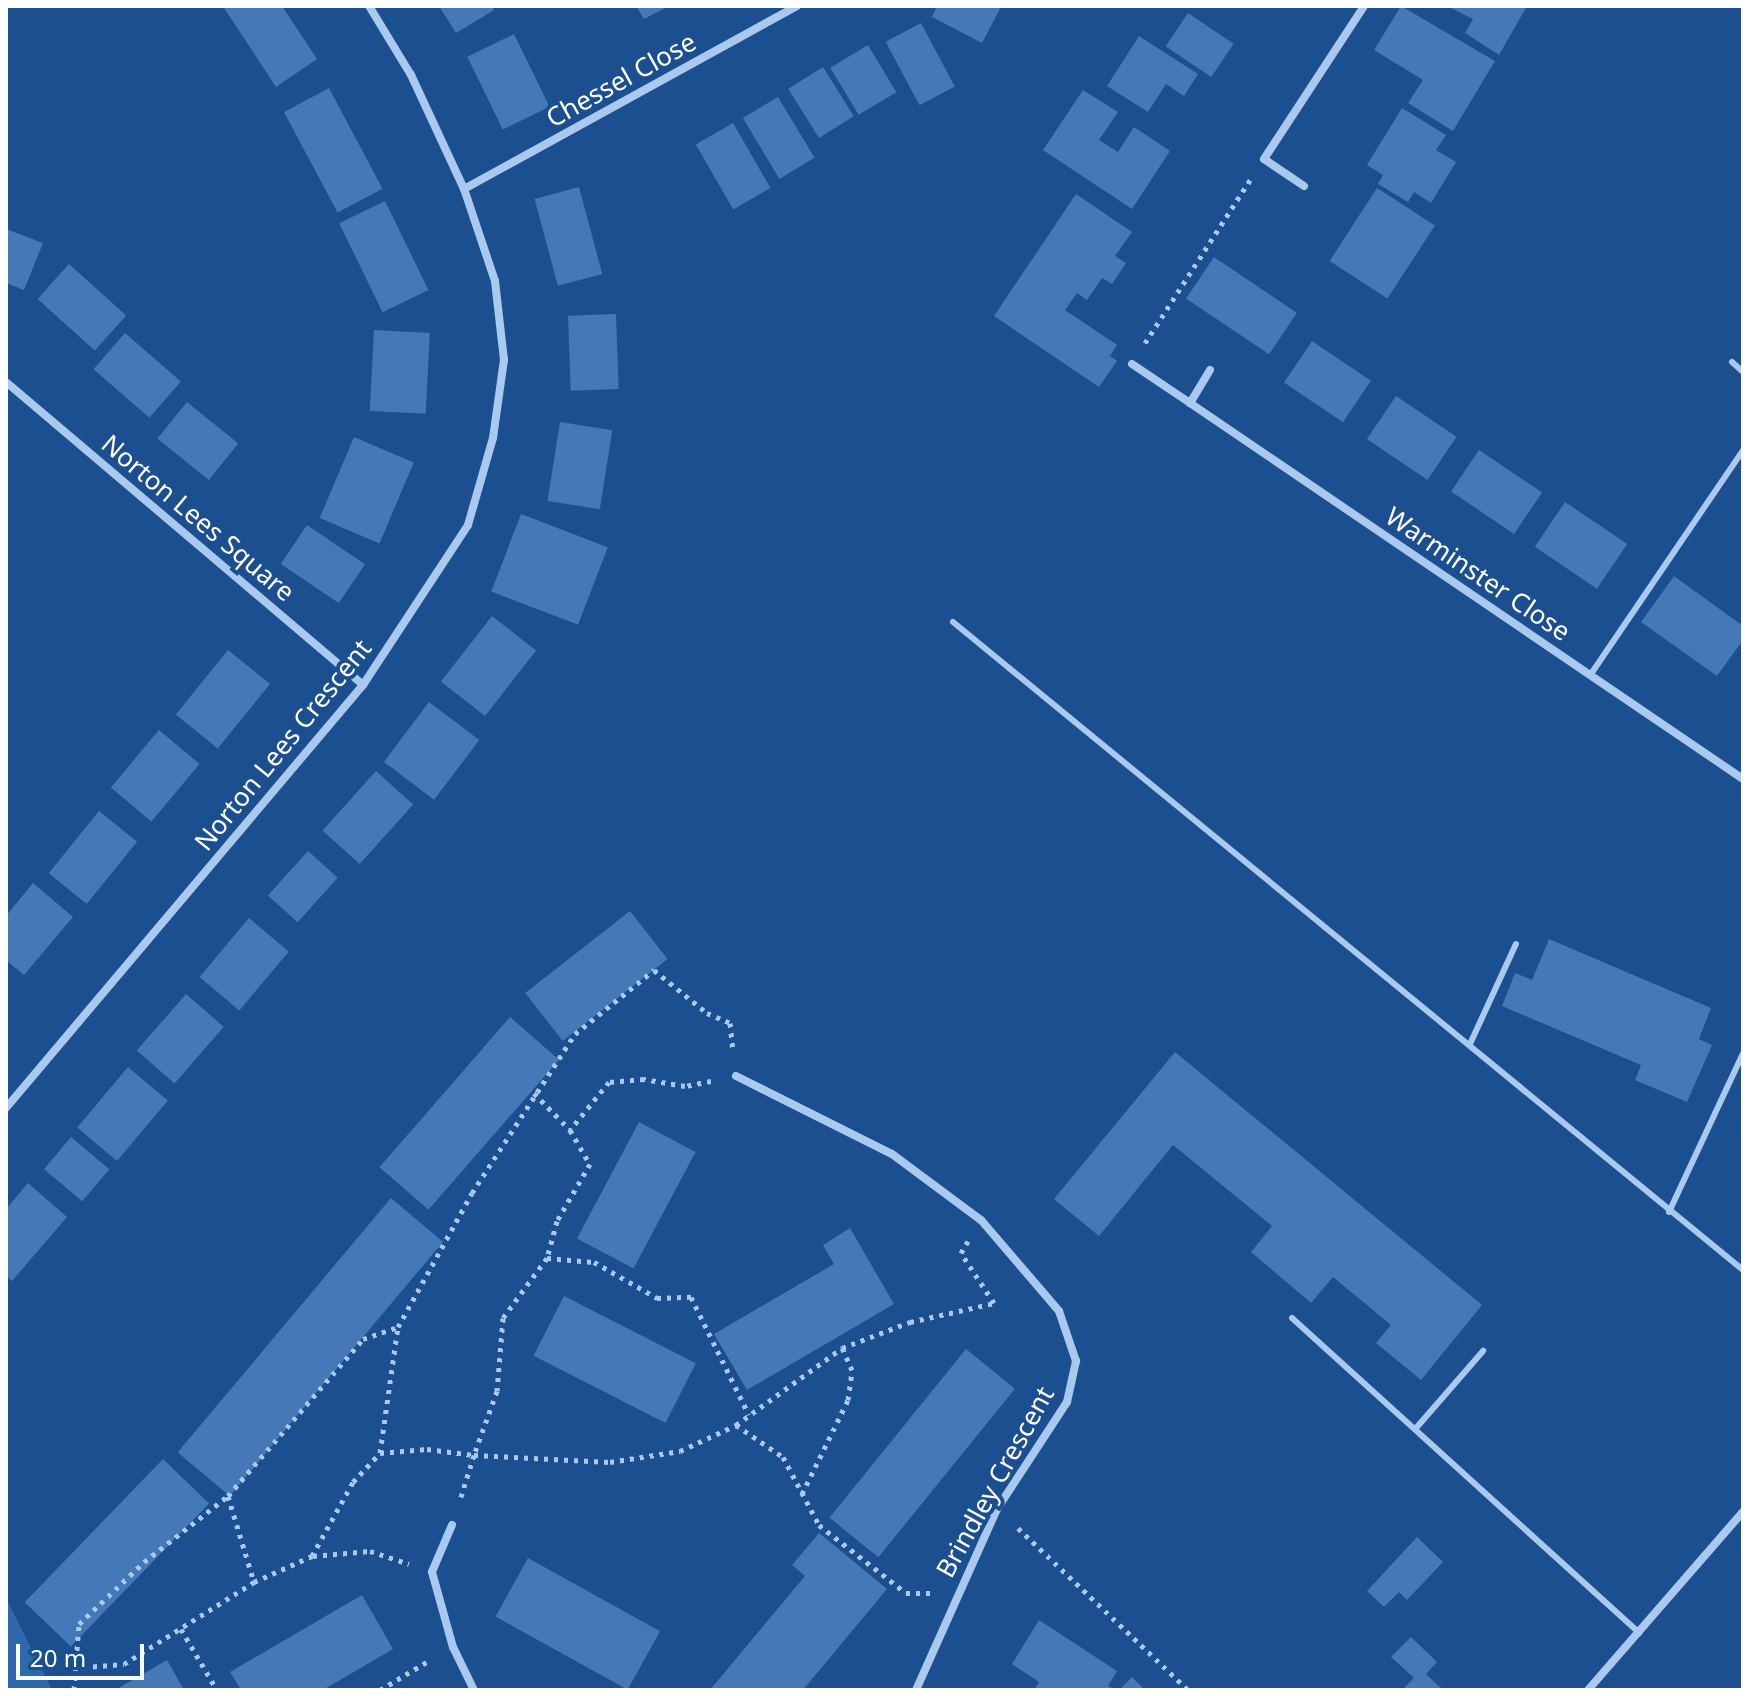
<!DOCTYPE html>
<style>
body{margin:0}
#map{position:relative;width:1749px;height:1696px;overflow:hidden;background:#1b4f8f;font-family:"Noto Sans",sans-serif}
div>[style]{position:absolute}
.green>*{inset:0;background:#2e69ad}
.building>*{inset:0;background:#4478b7;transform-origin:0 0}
.path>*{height:5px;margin-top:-2.5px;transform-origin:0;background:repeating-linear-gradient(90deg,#a9c9ee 0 4px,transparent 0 10px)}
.service>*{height:6px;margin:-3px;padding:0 3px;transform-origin:3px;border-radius:3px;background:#a9c9ee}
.minor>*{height:8px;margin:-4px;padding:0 4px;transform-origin:4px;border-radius:4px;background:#a9c9ee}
span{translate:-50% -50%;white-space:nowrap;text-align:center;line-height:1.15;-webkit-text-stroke:8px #1b4f8f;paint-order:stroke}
.street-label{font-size:26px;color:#fff}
.frame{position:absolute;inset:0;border:8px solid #fff;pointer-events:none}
.scale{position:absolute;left:16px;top:1644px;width:128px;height:36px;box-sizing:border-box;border:4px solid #fff;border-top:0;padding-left:10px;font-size:24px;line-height:28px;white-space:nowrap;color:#fff;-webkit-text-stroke:6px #1b4f8f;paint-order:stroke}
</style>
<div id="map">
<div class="green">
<div style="clip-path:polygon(6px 1598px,52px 1690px,6px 1690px)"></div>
</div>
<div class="building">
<div style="clip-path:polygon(282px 6px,317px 59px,276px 87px,224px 8px)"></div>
<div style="clip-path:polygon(439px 6px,492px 6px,494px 10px,456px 33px)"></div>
<div style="clip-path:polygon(636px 6px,669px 6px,644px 19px)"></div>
<div style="clip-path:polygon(937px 6px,998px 6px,1001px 7px,982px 43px,932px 17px)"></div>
<div style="clip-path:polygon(1401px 6px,1495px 61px,1453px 131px,1408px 103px,1423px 80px,1374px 50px)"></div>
<div style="clip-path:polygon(1447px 6px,1527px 6px,1499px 55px,1465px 33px,1473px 19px)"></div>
<div style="left:1188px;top:13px;width:55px;height:40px;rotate:34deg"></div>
<div style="left:921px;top:23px;width:72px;height:40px;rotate:62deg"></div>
<div style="left:514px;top:34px;width:81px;height:52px;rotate:64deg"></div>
<div style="clip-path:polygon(1139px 36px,1198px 74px,1184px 96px,1166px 84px,1148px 112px,1107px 86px)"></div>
<div style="left:868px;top:45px;width:55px;height:44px;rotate:59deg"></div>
<div style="left:823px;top:67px;width:58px;height:41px;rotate:58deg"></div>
<div style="left:329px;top:88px;width:114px;height:51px;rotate:62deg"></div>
<div style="clip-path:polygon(1083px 90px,1118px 112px,1099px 140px,1118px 152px,1134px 127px,1170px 151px,1132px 209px,1043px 150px)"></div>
<div style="left:778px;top:97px;width:71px;height:41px;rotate:59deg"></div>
<div style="clip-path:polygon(1402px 108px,1446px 135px,1436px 150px,1456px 162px,1431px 203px,1414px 192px,1408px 202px,1378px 184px,1383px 175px,1367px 165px)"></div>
<div style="left:733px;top:123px;width:75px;height:43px;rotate:60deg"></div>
<div style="left:579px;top:187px;width:90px;height:46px;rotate:75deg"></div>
<div style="left:1377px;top:188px;width:69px;height:87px;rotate:33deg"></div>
<div style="clip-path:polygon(1076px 194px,1132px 232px,1115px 256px,1126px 263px,1112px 284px,1102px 278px,1087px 300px,1077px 293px,1065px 310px,1117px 345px,1110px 356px,1117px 361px,1099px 387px,994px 316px)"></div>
<div style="left:385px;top:201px;width:99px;height:51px;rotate:64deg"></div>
<div style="clip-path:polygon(6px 229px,43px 243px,24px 290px,6px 283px)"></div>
<div style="left:1214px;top:257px;width:100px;height:50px;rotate:34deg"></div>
<div style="left:69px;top:264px;width:77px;height:47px;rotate:42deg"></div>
<div style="left:616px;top:314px;width:75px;height:48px;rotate:88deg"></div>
<div style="left:374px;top:330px;width:56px;height:81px;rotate:3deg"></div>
<div style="left:125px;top:333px;width:74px;height:48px;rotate:41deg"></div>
<div style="left:1312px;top:341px;width:71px;height:50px;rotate:34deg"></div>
<div style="left:1396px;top:396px;width:73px;height:52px;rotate:34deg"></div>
<div style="left:187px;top:402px;width:66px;height:47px;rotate:39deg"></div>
<div style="left:560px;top:422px;width:53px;height:80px;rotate:9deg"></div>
<div style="left:354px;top:437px;width:65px;height:88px;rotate:23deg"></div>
<div style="left:1479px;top:450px;width:76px;height:50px;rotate:34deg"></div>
<div style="left:1565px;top:502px;width:75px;height:54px;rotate:34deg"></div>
<div style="left:521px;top:514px;width:93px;height:83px;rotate:21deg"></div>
<div style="left:307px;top:525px;width:70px;height:47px;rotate:34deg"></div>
<div style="clip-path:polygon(1674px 576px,1743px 626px,1743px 640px,1717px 676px,1641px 622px)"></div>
<div style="left:492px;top:616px;width:56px;height:83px;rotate:38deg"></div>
<div style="left:228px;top:650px;width:54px;height:83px;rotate:39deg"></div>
<div style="left:429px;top:702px;width:63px;height:75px;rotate:37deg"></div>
<div style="left:159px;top:730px;width:53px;height:75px;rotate:40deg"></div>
<div style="left:376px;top:771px;width:50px;height:80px;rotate:42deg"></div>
<div style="left:99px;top:811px;width:49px;height:80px;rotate:39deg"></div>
<div style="left:308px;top:851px;width:40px;height:60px;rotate:42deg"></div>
<div style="clip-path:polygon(33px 883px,73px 917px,24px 975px,6px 960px,6px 916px)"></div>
<div style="left:630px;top:911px;width:61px;height:133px;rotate:52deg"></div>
<div style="left:249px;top:918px;width:52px;height:77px;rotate:40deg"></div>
<div style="clip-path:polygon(1549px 939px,1711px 1008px,1699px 1039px,1712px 1045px,1687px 1102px,1635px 1080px,1641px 1065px,1502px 1006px,1515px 973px,1532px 980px)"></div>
<div style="left:186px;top:994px;width:50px;height:75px;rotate:41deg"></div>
<div style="left:510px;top:1017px;width:65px;height:199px;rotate:41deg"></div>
<div style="clip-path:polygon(1175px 1052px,1482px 1305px,1421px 1380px,1376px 1343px,1391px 1325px,1333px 1277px,1311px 1303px,1251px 1252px,1272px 1226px,1173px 1145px,1099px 1236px,1054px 1199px)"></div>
<div style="left:128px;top:1067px;width:52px;height:79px;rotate:40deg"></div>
<div style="left:639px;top:1122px;width:64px;height:132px;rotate:28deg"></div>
<div style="left:71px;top:1137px;width:50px;height:42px;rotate:40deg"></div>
<div style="clip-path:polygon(28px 1183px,67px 1217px,12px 1281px,6px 1276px,6px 1209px)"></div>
<div style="left:391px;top:1198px;width:68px;height:332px;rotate:40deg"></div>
<div style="clip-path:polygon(850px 1228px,894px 1304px,747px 1390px,714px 1334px,834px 1264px,823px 1245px)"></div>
<div style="left:564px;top:1296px;width:148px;height:67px;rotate:27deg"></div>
<div style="left:966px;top:1349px;width:63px;height:217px;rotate:39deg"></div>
<div style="left:163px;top:1459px;width:64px;height:199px;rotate:44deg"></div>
<div style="clip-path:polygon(819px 1533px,887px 1589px,803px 1690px,710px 1690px,805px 1576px,792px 1565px)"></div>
<div style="clip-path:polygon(1417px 1537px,1443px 1562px,1407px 1600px,1399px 1592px,1384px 1607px,1367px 1591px)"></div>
<div style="left:528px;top:1558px;width:151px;height:67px;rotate:29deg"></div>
<div style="clip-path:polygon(362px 1595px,393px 1649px,323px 1690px,241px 1690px,230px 1672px)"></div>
<div style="clip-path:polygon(1039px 1620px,1117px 1671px,1108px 1686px,1116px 1690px,1034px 1690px,1039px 1682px,1012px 1664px)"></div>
<div style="clip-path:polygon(1411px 1637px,1437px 1662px,1426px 1674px,1443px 1690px,1402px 1690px,1414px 1678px,1391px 1657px)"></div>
<div style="clip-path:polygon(167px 1660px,184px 1690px,115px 1690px)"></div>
<div style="clip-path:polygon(1132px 1677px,1145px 1690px,1119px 1690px)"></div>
</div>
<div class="path">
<div style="left:1145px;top:343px;width:194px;rotate:-57.2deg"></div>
<div style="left:711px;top:1081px;width:26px;rotate:169deg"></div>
<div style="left:685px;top:1086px;width:42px;rotate:-170.3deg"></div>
<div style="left:644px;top:1079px;width:35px;rotate:175deg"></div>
<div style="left:609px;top:1082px;width:62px;rotate:129.1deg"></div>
<div style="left:570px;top:1130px;width:39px;rotate:60deg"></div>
<div style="left:590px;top:1164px;width:66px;rotate:120.1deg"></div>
<div style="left:557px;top:1221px;width:38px;rotate:105deg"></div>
<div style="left:547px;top:1258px;width:74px;rotate:126.3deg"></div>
<div style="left:503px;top:1318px;width:73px;rotate:94.7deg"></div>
<div style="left:497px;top:1391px;width:68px;rotate:109.8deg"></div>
<div style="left:474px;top:1455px;width:136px;rotate:2.9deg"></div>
<div style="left:610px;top:1462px;width:71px;rotate:-8.9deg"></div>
<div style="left:680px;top:1451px;width:62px;rotate:-24.9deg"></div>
<div style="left:736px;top:1425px;width:131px;rotate:-36deg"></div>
<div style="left:842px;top:1348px;width:73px;rotate:-20.9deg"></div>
<div style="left:910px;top:1322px;width:86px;rotate:-12.7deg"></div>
<div style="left:994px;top:1303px;width:60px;rotate:-123.4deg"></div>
<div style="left:961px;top:1253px;width:14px;rotate:-60deg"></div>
<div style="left:534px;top:1093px;width:52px;rotate:45.8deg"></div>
<div style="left:547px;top:1258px;width:47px;rotate:4.9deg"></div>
<div style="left:594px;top:1262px;width:73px;rotate:29.7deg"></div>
<div style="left:657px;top:1298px;width:34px;rotate:-2deg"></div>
<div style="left:691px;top:1297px;width:131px;rotate:63.8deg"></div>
<div style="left:736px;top:1425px;width:57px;rotate:34.2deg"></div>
<div style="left:783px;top:1457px;width:77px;rotate:62.1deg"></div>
<div style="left:819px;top:1525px;width:110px;rotate:38deg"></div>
<div style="left:906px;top:1593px;width:25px"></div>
<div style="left:380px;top:1453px;width:127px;rotate:-81.9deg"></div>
<div style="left:802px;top:1494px;width:105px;rotate:-63.9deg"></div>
<div style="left:848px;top:1400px;width:30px;rotate:-82deg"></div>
<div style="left:852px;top:1370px;width:24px;rotate:-114deg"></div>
<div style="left:228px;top:1496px;width:90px;rotate:73.2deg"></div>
<div style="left:1018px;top:1528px;width:235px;rotate:43.6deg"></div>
<div style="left:313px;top:1556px;width:57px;rotate:-5deg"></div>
<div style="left:370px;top:1551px;width:41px;rotate:18.4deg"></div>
<div style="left:181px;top:1629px;width:71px;rotate:59.5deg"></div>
<div style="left:73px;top:1668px;width:51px;rotate:-4.5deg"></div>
<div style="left:124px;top:1664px;width:154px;rotate:-32.2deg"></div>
<div style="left:254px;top:1582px;width:64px;rotate:-24.1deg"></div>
<div style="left:312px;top:1556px;width:85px;rotate:-61deg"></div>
<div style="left:353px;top:1482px;width:40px;rotate:-47deg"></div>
<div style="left:380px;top:1453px;width:47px;rotate:-4.9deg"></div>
<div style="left:427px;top:1449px;width:47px;rotate:7.3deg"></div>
<div style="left:474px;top:1455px;width:47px;rotate:107.3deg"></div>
<div style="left:74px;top:1690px;width:66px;rotate:-85.7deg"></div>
<div style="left:79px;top:1624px;width:90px;rotate:-43.6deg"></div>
<div style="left:144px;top:1562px;width:107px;rotate:-38.2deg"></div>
<div style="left:228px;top:1496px;width:207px;rotate:-49.3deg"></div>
<div style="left:363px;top:1339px;width:37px;rotate:-19deg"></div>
<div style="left:398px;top:1327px;width:153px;rotate:-61.1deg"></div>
<div style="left:472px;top:1193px;width:189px;rotate:-57.1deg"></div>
<div style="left:575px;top:1034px;width:102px;rotate:-39deg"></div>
<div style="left:654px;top:970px;width:68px;rotate:39.1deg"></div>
<div style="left:707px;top:1013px;width:25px;rotate:23deg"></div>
<div style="left:730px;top:1023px;width:29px;rotate:84deg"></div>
<div style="left:380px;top:1690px;width:58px;rotate:-31deg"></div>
</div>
<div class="service">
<div style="left:1732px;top:362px;width:15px;rotate:42deg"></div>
<div style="left:953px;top:622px;width:1022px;rotate:39.36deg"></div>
<div style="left:1591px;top:674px;width:271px;rotate:-55.8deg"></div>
<div style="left:1470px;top:1044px;width:110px;rotate:-65.3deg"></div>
<div style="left:1669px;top:1212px;width:175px;rotate:-65deg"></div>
<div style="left:1292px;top:1318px;width:469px;rotate:42.2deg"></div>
<div style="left:1417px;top:1427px;width:101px;rotate:-49deg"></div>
</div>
<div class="minor">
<div style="left:1304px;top:186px;width:48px;rotate:-146deg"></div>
<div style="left:1264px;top:159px;width:183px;rotate:-56.8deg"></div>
<div style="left:464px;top:189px;width:380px;rotate:-28.8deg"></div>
<div style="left:1132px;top:364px;width:70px;rotate:33.9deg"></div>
<div style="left:1210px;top:370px;width:39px;rotate:121deg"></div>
<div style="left:1190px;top:403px;width:669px;rotate:34.21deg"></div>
<div style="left:6px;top:382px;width:468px;rotate:40.3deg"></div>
<div style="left:736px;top:1076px;width:174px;rotate:26.6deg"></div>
<div style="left:892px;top:1154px;width:111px;rotate:36.6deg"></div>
<div style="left:981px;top:1220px;width:120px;rotate:49.4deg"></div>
<div style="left:1059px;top:1311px;width:53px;rotate:71.2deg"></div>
<div style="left:1076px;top:1361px;width:42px;rotate:102.4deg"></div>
<div style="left:1067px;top:1402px;width:128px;rotate:123.2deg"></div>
<div style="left:997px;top:1509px;width:198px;rotate:114.1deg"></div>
<div style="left:6px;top:1108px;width:554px;rotate:-49.84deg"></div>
<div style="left:363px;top:685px;width:191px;rotate:-56.7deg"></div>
<div style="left:468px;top:525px;width:91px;rotate:-74deg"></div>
<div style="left:493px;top:438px;width:79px;rotate:-82deg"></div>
<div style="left:504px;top:360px;width:80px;rotate:-96.5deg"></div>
<div style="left:495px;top:281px;width:97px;rotate:-108.6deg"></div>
<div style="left:464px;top:189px;width:126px;rotate:-114.9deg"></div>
<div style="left:411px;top:75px;width:81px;rotate:-121.3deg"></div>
<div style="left:452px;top:1525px;width:51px;rotate:113.1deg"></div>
<div style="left:432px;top:1572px;width:78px;rotate:74.4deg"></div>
<div style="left:453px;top:1647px;width:48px;rotate:64deg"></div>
<div style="left:1588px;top:1690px;width:236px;rotate:-49deg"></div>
</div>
<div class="street-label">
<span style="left:621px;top:80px;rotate:-29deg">Chessel Close</span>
<span style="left:198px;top:518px;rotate:40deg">Norton Lees Square</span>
<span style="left:1478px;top:574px;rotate:34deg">Warminster Close</span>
<span style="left:283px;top:745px;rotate:-51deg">Norton Lees Crescent</span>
<span style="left:995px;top:1482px;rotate:-61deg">Brindley Crescent</span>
</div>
<div class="frame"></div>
<div class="scale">20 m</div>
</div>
